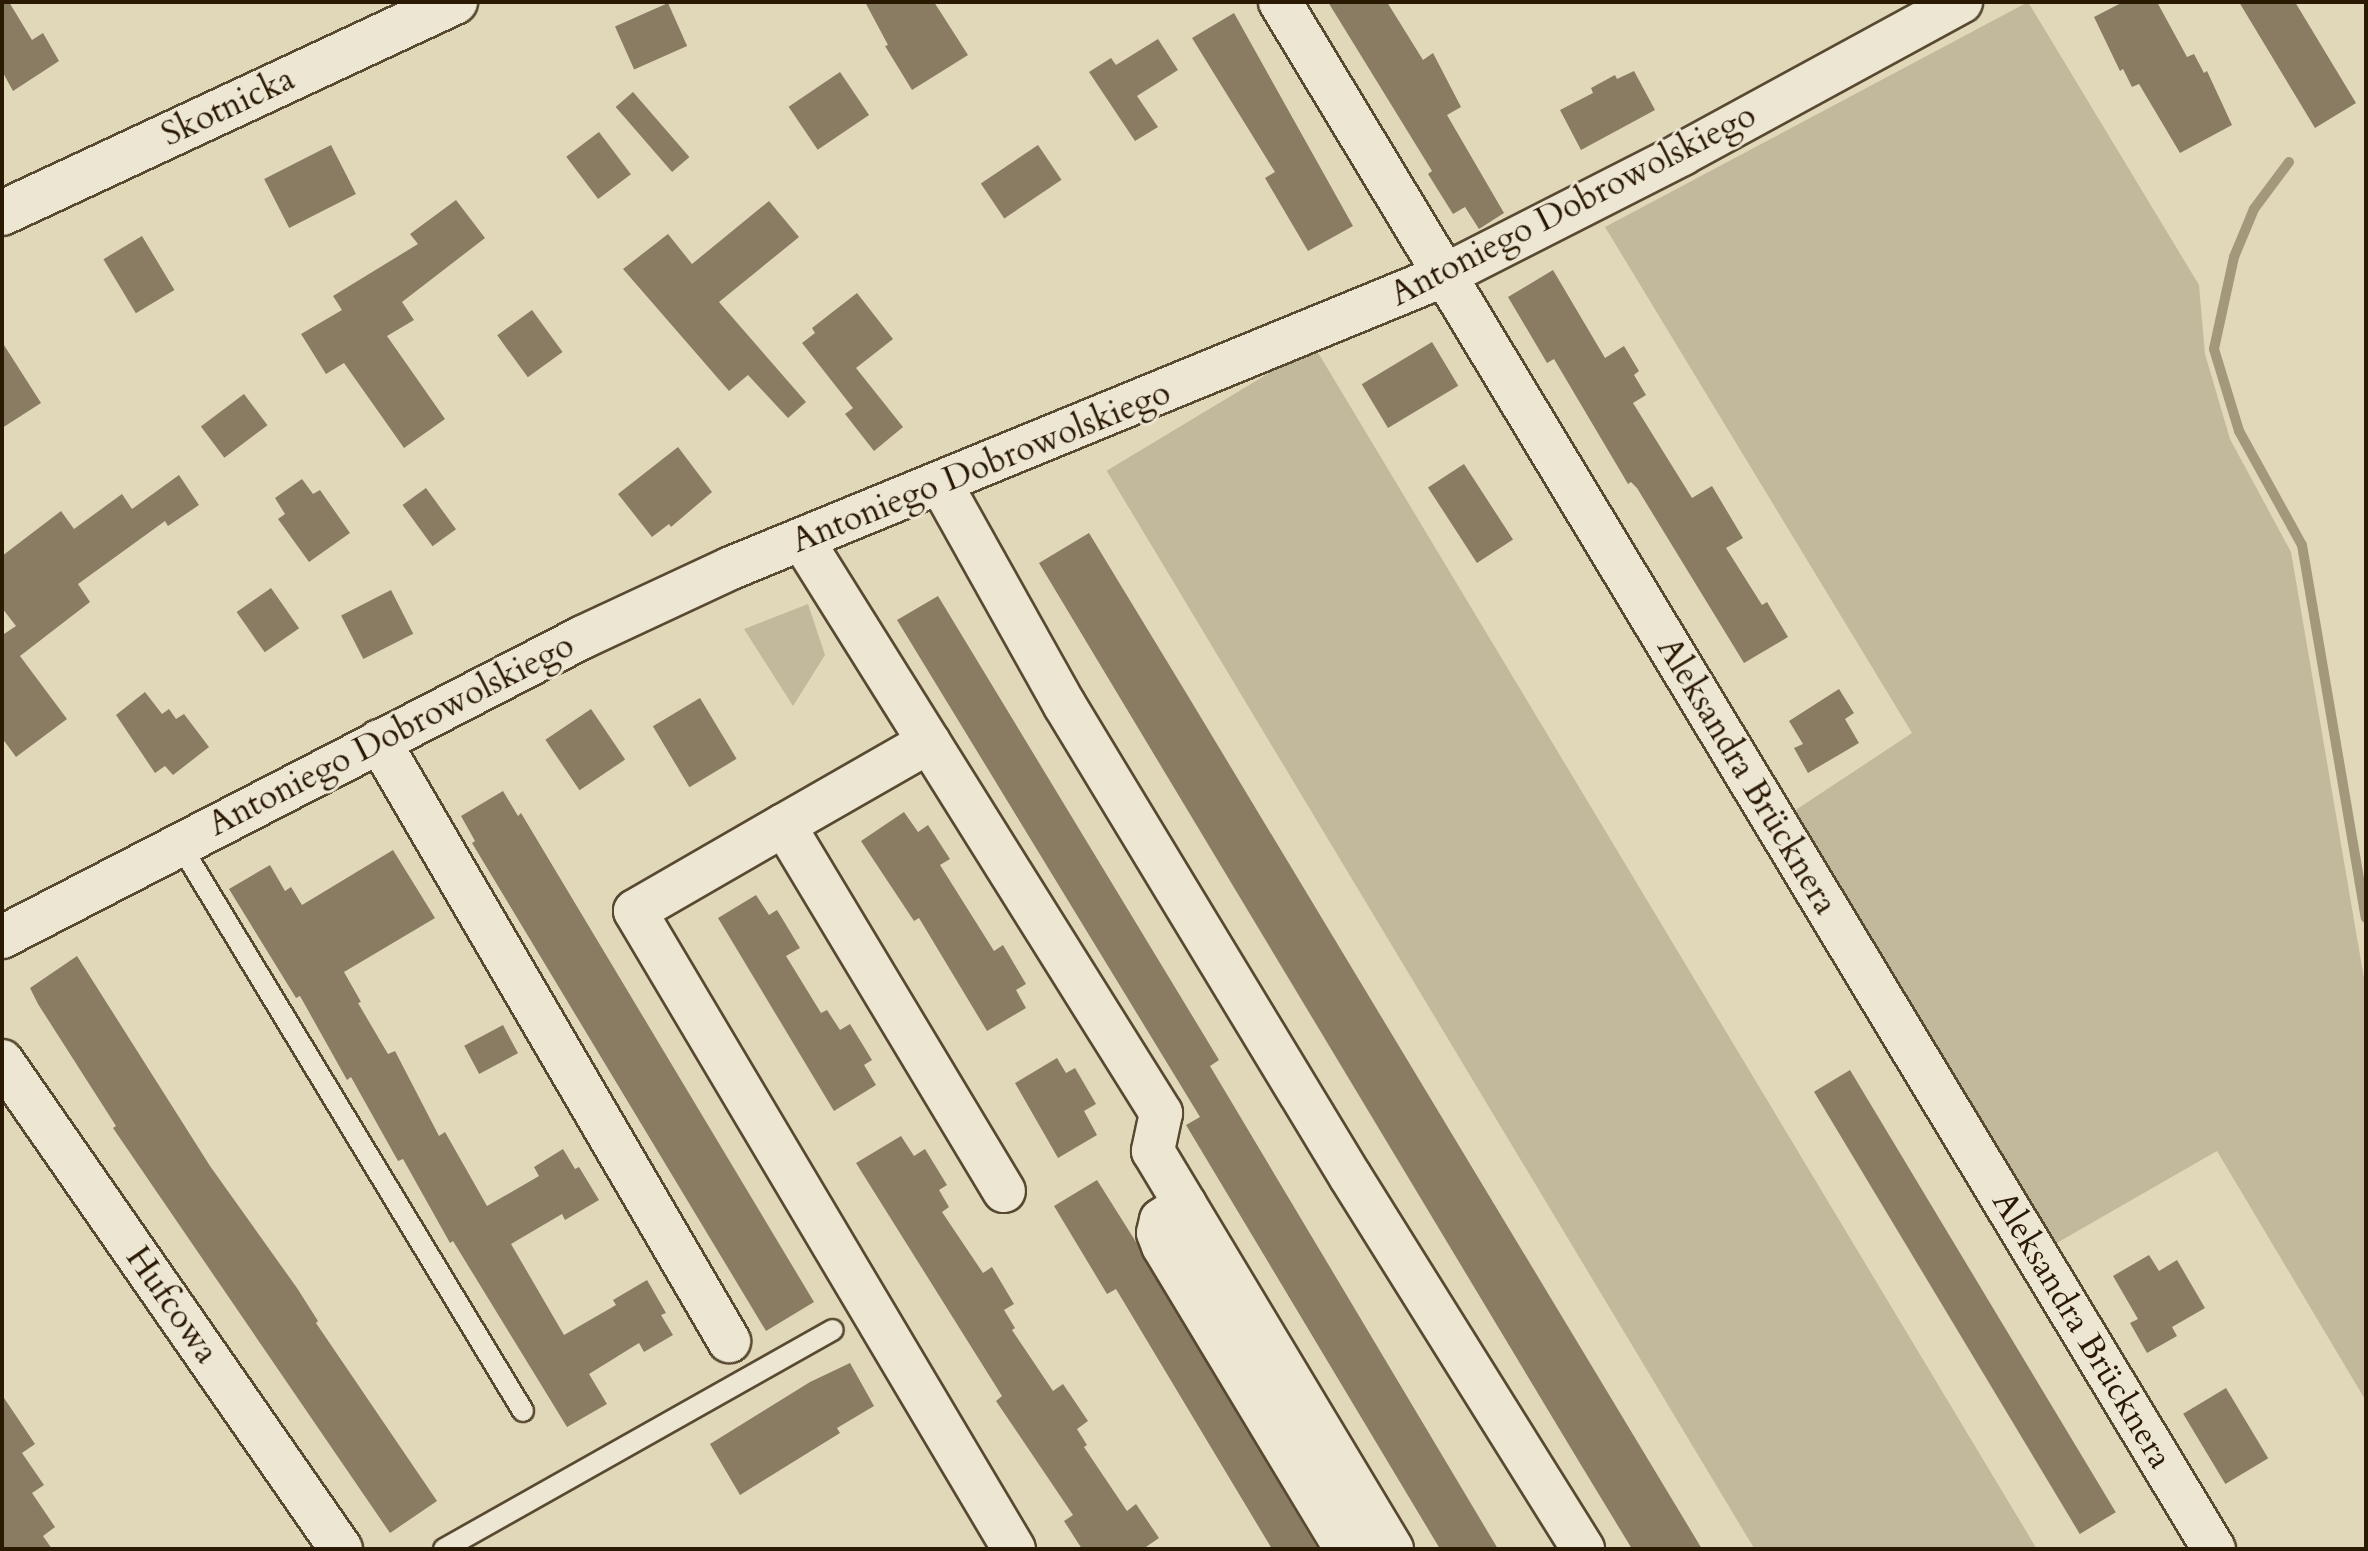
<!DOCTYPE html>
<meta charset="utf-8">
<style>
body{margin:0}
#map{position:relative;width:2368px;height:1551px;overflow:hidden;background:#e1d8ba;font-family:Cardo,serif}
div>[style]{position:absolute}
.green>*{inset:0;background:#c2b89b;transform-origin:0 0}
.stream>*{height:10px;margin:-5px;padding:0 5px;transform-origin:5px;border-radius:5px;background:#a3977c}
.building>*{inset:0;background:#897c62;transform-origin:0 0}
.roads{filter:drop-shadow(2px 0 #584931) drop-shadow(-2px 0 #584931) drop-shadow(0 2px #584931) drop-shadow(0 -2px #584931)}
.lane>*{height:20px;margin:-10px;padding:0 10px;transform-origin:10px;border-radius:10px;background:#ece6d2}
.street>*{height:42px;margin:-21px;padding:0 21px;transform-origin:21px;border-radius:21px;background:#ece6d2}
.secondary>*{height:44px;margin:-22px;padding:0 22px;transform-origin:22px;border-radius:22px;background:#ece6d2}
span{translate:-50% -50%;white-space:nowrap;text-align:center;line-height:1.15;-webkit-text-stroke:6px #ece6d2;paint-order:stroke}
.street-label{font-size:34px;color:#2a1903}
.frame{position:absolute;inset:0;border:4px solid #2a1903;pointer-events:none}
</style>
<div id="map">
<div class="green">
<div style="clip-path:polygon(2028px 2px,2199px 285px,2205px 354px,2230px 439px,2291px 552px,2366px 990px,2366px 1401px,2217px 1151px,2048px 1248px,1788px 815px,1912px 733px,1605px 227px)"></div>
<div style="left:1314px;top:346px;width:1401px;height:242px;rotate:59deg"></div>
<div style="clip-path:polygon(808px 604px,825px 655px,793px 706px,744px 629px)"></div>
</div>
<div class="stream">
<div style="left:2289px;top:162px;width:59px;rotate:126.7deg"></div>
<div style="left:2254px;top:209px;width:52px;rotate:112.6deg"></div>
<div style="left:2234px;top:257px;width:94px;rotate:102.3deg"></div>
<div style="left:2214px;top:349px;width:86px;rotate:73deg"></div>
<div style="left:2239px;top:431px;width:130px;rotate:61.1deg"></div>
<div style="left:2302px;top:545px;width:378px;rotate:80.3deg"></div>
</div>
<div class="building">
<div style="clip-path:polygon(2px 2px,9px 2px,32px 40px,43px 33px,59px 61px,13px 91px,2px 71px)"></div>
<div style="clip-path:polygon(865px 2px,934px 2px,968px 55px,912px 90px,885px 46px,888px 45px)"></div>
<div style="clip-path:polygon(1328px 2px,1387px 2px,1423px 60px,1433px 53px,1461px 107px,1447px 115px,1504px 213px,1479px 229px,1465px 207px,1453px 214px,1428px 174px,1432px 171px)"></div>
<div style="clip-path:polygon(2123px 2px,2157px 2px,2187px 57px,2194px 54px,2204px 73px,2207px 71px,2232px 125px,2180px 153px,2139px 84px,2132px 87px,2123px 69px,2120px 71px,2094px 17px)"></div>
<div style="clip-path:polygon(2239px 2px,2295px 2px,2356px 103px,2315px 128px)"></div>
<div style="left:668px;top:3px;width:47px;height:58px;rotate:66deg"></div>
<div style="clip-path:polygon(1234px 13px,1353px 226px,1308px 251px,1265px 178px,1275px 172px,1192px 38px)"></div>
<div style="clip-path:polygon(1158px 39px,1178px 70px,1137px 96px,1158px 127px,1135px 141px,1089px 72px,1111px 58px,1116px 65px)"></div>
<div style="clip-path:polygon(1634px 71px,1655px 110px,1581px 150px,1560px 110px,1593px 93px,1591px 88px,1615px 75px,1617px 79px)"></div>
<div style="left:840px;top:72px;width:52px;height:62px;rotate:56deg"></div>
<div style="left:633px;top:92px;width:86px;height:23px;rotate:49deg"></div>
<div style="left:599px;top:132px;width:53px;height:41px;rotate:53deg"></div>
<div style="left:331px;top:145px;width:55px;height:75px;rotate:63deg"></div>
<div style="left:1038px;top:145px;width:42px;height:69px;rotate:56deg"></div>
<div style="clip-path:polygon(456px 200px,485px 238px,402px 302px,414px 320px,387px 336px,445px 419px,404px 448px,344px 363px,326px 374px,301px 334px,342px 310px,333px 296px,418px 244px,410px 234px)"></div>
<div style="clip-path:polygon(769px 201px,799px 237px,719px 302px,806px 402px,788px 418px,748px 375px,729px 391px,623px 269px,668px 234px,692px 264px)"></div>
<div style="left:142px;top:236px;width:63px;height:45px;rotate:59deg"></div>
<div style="clip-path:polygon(1553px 270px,1605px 358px,1624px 346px,1639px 371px,1634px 375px,1646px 395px,1633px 403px,1692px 498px,1712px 486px,1743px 538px,1726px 548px,1762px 605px,1767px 602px,1788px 637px,1744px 663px,1637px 488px,1631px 482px,1628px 484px,1554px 359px,1547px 363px,1508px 297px)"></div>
<div style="clip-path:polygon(857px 293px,893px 339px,856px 368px,903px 427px,874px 451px,845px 414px,853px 408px,802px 343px,815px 333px,812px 328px)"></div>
<div style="left:532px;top:310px;width:52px;height:43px;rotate:54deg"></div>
<div style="clip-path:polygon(2px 342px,41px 403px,2px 428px)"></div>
<div style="left:1432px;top:342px;width:51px;height:82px;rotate:59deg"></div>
<div style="left:244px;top:394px;width:39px;height:54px;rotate:53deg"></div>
<div style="clip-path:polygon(678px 447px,712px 492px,671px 527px,669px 524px,652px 537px,618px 494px)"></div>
<div style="left:1464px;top:464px;width:90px;height:43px;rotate:57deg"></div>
<div style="clip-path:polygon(179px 475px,199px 505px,168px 526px,165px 521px,78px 584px,90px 602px,20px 656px,67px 719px,16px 757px,2px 738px,2px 631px,4px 634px,16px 626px,2px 608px,2px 556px,61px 511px,74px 529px,122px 494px,132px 509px)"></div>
<div style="clip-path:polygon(302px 479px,313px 494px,320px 490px,350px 533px,309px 562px,278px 519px,285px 514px,275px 498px)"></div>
<div style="left:426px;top:488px;width:51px;height:29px;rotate:54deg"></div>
<div style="clip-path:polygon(1089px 533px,1188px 696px,1702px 1549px,1632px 1549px,1578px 1460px,1039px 563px)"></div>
<div style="left:271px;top:588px;width:49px;height:42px;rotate:55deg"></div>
<div style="left:391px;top:590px;width:49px;height:56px;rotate:63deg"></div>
<div style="clip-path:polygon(938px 596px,1219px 1060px,1210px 1066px,1498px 1549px,1440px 1549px,1186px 1125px,1200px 1117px,897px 620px)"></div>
<div style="clip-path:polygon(1839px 689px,1854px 713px,1845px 719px,1859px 743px,1808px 773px,1794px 748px,1803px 744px,1789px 721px)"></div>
<div style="clip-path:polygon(145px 692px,162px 714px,169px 709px,176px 719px,184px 714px,209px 747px,173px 775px,165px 766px,155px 773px,116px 715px)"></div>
<div style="left:700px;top:698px;width:71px;height:55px;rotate:59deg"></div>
<div style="left:591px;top:709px;width:61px;height:55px;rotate:56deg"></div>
<div style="clip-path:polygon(503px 791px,518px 816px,521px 813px,814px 1302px,766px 1331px,472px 843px,475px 841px,461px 816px)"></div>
<div style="clip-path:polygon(904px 812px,918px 832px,928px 825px,950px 859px,940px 865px,994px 951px,1003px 945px,1026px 984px,1016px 990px,1026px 1008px,987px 1031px,919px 918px,914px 921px,861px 841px)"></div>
<div style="clip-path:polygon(393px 850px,435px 918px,344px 972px,361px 1002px,358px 1003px,388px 1054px,395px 1051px,439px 1136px,445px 1132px,487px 1206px,539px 1176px,534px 1167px,563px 1149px,575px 1169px,579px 1167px,599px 1200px,565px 1220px,562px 1214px,511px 1244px,564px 1335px,616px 1305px,613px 1300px,647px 1280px,666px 1313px,661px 1315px,673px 1335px,644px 1352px,639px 1343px,589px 1374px,607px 1404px,567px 1427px,453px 1241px,450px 1243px,403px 1159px,398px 1161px,351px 1077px,347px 1080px,300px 996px,296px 998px,229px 889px,270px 865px,285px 891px,291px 887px,302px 905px)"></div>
<div style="clip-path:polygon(756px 895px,769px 915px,777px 910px,800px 948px,786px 956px,821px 1013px,827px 1010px,840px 1030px,850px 1024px,872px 1060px,864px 1065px,876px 1085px,834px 1111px,718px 918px)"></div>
<div style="clip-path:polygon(77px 956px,210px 1166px,297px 1288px,318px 1321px,316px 1323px,437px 1501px,390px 1533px,113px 1128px,116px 1126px,38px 1004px,30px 988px)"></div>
<div style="left:503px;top:1025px;width:32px;height:44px;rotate:62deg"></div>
<div style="clip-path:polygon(1057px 1058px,1066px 1073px,1075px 1068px,1096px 1104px,1084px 1111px,1097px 1135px,1058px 1158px,1015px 1083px)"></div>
<div style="left:1850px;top:1070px;width:516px;height:42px;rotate:59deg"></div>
<div style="clip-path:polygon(901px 1136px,914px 1156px,925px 1149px,947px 1185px,939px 1190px,949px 1207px,942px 1212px,983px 1273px,992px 1267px,1014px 1304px,1004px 1310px,1015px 1328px,1012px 1330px,1053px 1391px,1063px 1384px,1088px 1421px,1077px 1429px,1087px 1445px,1084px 1447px,1127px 1511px,1136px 1504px,1159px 1538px,1143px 1549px,1082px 1549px,1064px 1521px,1073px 1515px,996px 1401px,1002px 1396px,856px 1163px)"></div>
<div style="clip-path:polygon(1097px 1180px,1136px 1242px,1318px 1549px,1272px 1549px,1116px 1289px,1107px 1294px,1054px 1206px)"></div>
<div style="clip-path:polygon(2149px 1255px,2159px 1271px,2177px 1260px,2205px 1308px,2172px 1327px,2177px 1336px,2147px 1353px,2130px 1323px,2138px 1319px,2113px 1276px)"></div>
<div style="clip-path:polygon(850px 1363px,874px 1406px,837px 1428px,840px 1433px,740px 1495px,710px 1444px,810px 1382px)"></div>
<div style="left:2226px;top:1388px;width:82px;height:50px;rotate:59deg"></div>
<div style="clip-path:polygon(2px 1395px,35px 1444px,22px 1453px,44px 1485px,32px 1493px,55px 1527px,43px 1536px,52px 1549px,2px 1549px)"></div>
</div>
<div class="roads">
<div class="lane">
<div style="left:179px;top:843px;width:664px;rotate:58.8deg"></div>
<div style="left:444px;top:1549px;width:446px;rotate:-29.4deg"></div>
</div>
<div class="street">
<div style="left:1280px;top:2px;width:1807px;rotate:58.88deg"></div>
<div style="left:941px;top:484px;width:252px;rotate:60.8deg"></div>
<div style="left:1064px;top:704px;width:552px;rotate:58.79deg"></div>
<div style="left:1350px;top:1176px;width:440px;rotate:58deg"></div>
<div style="left:803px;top:541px;width:675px;rotate:57.96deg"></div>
<div style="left:1161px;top:1113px;width:39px;rotate:102deg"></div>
<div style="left:1153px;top:1151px;width:464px;rotate:59deg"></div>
<div style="left:379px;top:741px;width:695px;rotate:59.74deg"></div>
<div style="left:929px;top:742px;width:167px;rotate:150.2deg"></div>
<div style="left:784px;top:825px;width:427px;rotate:59deg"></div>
<div style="left:784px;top:825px;width:172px;rotate:150deg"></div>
<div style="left:635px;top:911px;width:742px;rotate:59.29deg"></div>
<div style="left:2px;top:937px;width:654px;rotate:-27.31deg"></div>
<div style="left:583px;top:637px;width:163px;rotate:-25deg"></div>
<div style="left:731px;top:568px;width:772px;rotate:-22.31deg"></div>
<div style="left:1445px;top:275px;width:266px;rotate:-27deg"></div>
<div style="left:1682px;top:154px;width:318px;rotate:-28.6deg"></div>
<div style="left:2px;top:1061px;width:594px;rotate:55.21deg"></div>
<div style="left:1185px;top:1204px;width:29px;rotate:146deg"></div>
<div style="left:1161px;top:1220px;width:13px;rotate:103deg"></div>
<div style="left:1158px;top:1233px;width:14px;rotate:69deg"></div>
<div style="left:1163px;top:1246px;width:354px;rotate:58.9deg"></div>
</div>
<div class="secondary">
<div style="left:2px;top:213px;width:500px;rotate:-25deg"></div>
</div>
</div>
<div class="street-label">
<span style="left:228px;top:107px;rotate:-25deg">Skotnicka</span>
<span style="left:1573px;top:205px;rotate:-27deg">Antoniego Dobrowolskiego</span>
<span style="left:981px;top:467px;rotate:-22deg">Antoniego Dobrowolskiego</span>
<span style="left:391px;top:735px;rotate:-27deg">Antoniego Dobrowolskiego</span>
<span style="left:1747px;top:776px;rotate:59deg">Aleksandra Brücknera</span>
<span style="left:172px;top:1305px;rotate:55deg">Hufcowa</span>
<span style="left:2082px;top:1330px;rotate:59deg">Aleksandra Brücknera</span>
</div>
<div class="frame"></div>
</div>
